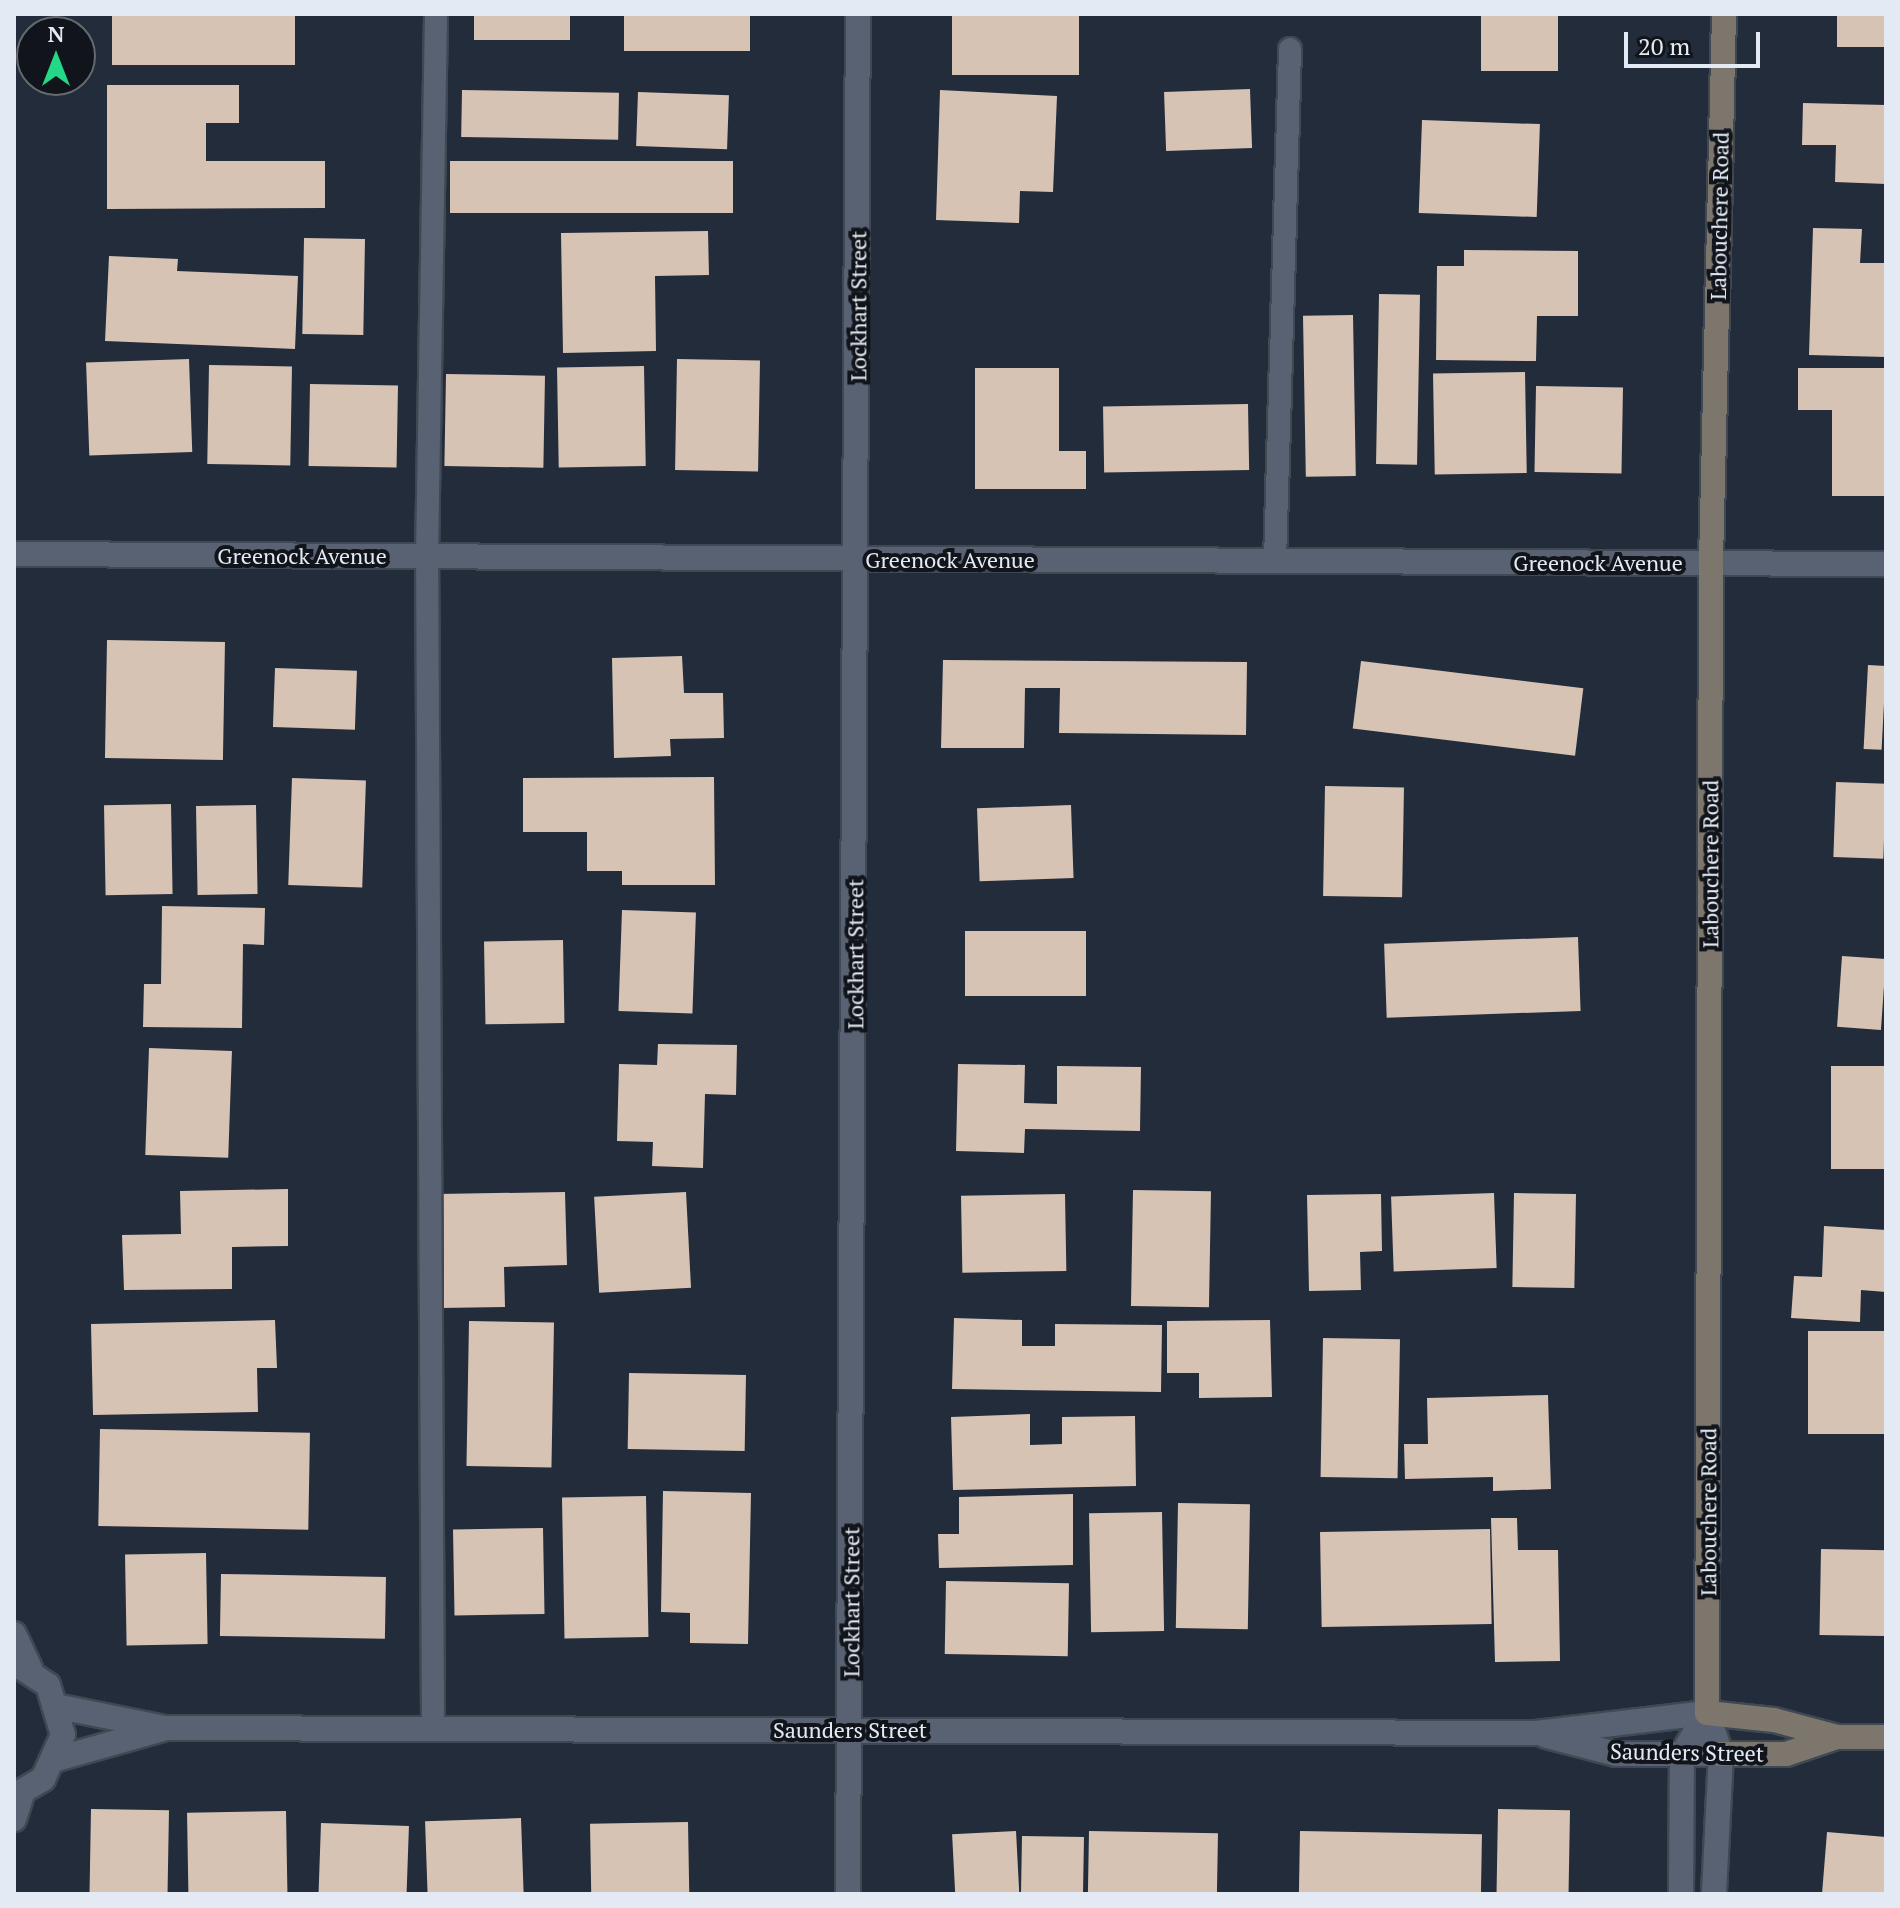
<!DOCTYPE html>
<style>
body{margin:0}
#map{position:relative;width:1900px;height:1908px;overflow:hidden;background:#232c3b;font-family:"PT Serif",serif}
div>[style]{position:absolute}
.building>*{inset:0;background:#d6c3b4;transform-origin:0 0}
.roads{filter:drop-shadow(2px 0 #404853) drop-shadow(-2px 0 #404853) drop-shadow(0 2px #404853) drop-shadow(0 -2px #404853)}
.lane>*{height:22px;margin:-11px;padding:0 11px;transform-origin:11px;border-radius:11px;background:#586272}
.street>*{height:24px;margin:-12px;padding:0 12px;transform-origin:12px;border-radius:12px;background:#586272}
.secondary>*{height:24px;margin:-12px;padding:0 12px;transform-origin:12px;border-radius:12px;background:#7d766d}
span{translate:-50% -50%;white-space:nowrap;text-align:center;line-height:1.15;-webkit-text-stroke:8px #11151b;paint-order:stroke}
.street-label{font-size:22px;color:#e4eaf3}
.frame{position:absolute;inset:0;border:16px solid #e4eaf3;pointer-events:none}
.north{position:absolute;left:16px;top:16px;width:80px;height:80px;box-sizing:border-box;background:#11151b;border:2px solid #656a71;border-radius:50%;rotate:0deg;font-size:22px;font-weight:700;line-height:32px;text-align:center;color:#e4eaf3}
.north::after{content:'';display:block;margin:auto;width:28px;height:36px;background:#23d886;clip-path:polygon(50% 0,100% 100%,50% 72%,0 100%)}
.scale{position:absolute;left:1624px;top:32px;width:136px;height:36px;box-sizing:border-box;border:4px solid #e4eaf3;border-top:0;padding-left:10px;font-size:24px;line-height:28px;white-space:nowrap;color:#e4eaf3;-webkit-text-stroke:6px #11151b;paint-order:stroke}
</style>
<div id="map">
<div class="building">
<div style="left:112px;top:14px;width:183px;height:51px"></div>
<div style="left:474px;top:14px;width:96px;height:26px"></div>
<div style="left:624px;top:14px;width:126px;height:37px"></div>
<div style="left:952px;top:14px;width:127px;height:61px"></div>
<div style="left:1481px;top:14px;width:77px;height:57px"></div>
<div style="left:1837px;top:14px;width:49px;height:33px"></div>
<div style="clip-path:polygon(107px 85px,239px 85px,239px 123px,206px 123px,206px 161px,325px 161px,325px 208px,107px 209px)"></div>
<div style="left:1250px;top:89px;width:59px;height:86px;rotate:88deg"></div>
<div style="left:462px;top:90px;width:157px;height:47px;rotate:1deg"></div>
<div style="clip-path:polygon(940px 90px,1057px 96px,1053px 192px,1020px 191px,1019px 223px,936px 220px)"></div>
<div style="left:638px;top:92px;width:91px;height:54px;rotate:2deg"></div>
<div style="clip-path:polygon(1803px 103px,1886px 105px,1886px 184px,1835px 182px,1836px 145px,1802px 145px)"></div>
<div style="left:1422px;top:120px;width:118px;height:93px;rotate:2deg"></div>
<div style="left:450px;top:161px;width:283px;height:52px"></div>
<div style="clip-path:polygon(1813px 228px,1862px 229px,1860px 263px,1886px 263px,1886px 357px,1809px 355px)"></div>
<div style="clip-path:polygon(708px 231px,709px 275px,655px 276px,656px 351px,563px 353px,561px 233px)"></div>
<div style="left:304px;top:238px;width:61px;height:96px;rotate:1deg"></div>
<div style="clip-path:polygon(1464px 250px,1578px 251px,1578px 316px,1537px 316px,1536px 361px,1436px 360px,1437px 266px,1464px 266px)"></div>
<div style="clip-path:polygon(109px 256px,178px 259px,177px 271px,298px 276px,295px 349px,105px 341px)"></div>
<div style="left:1379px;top:294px;width:41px;height:170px;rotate:1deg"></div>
<div style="left:1353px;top:315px;width:161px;height:50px;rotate:89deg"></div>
<div style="left:189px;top:359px;width:93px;height:103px;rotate:88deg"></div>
<div style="left:677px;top:359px;width:83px;height:111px;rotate:1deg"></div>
<div style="left:209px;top:365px;width:83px;height:99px;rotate:1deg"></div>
<div style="left:644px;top:366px;width:100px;height:87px;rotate:89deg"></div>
<div style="clip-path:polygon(975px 368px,1059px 368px,1059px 451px,1086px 451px,1086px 489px,975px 489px)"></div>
<div style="clip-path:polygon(1798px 368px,1886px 368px,1886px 496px,1832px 496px,1832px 410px,1798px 410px)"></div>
<div style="left:1525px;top:372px;width:101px;height:92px;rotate:89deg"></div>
<div style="left:446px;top:374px;width:99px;height:92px;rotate:1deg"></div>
<div style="left:310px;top:384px;width:88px;height:82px;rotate:1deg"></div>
<div style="left:1536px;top:386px;width:87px;height:86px;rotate:1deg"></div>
<div style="left:1248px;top:404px;width:66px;height:145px;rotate:89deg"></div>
<div style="left:107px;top:640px;width:118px;height:118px;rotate:1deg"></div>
<div style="clip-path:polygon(682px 656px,684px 693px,723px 693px,724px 738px,670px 739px,671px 756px,614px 758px,612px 658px)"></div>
<div style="clip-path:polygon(943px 660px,1247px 662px,1246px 735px,1059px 733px,1060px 688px,1025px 688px,1024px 748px,941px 748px)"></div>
<div style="left:1361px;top:661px;width:224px;height:68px;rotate:7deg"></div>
<div style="left:1868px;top:665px;width:18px;height:84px;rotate:3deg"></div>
<div style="left:275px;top:668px;width:82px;height:59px;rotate:2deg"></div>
<div style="clip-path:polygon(714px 777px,715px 885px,622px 885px,622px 871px,587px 871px,587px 832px,523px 832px,523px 778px)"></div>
<div style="left:292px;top:778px;width:74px;height:107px;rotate:2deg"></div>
<div style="left:1836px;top:782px;width:50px;height:75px;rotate:2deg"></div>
<div style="left:1325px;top:786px;width:79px;height:110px;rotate:1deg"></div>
<div style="left:171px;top:804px;width:90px;height:67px;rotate:89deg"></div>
<div style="left:256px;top:805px;width:89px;height:60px;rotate:89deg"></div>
<div style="left:1071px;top:805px;width:73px;height:94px;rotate:88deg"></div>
<div style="clip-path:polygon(162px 906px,265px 908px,264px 945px,243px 944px,242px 1028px,143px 1027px,144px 984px,161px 984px)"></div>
<div style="left:622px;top:910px;width:74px;height:101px;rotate:2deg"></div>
<div style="left:965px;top:931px;width:121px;height:65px"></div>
<div style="left:1578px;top:937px;width:74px;height:194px;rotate:88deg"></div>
<div style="left:563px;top:940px;width:83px;height:79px;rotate:89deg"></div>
<div style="left:1842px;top:956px;width:44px;height:71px;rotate:4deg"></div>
<div style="clip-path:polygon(658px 1044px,737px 1045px,736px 1095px,705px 1094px,703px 1168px,652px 1166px,653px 1142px,617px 1141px,619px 1064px,657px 1065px)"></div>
<div style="left:149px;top:1048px;width:83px;height:107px;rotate:2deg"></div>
<div style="clip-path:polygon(958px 1064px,1025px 1065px,1024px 1103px,1057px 1104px,1057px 1066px,1141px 1067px,1140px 1131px,1025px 1129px,1024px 1153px,956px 1151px)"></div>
<div style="left:1886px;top:1066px;width:103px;height:55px;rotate:90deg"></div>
<div style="clip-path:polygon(288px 1189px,288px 1246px,232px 1247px,232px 1289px,124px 1290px,122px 1235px,181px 1234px,180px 1191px)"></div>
<div style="left:1133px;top:1190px;width:78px;height:116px;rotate:1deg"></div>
<div style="clip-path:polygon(565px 1192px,567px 1265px,504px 1267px,505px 1307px,440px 1308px,437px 1194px)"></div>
<div style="left:686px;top:1192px;width:96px;height:92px;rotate:87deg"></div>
<div style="left:1494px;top:1193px;width:75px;height:103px;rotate:88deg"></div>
<div style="left:1514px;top:1193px;width:62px;height:94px;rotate:1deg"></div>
<div style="left:1065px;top:1194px;width:77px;height:104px;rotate:89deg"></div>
<div style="clip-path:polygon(1381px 1194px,1382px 1251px,1360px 1252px,1361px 1290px,1309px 1291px,1307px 1195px)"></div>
<div style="clip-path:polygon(1824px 1226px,1886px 1230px,1886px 1292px,1861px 1290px,1860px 1322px,1791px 1318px,1794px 1276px,1822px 1277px)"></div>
<div style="clip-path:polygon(954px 1318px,1022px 1320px,1022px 1346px,1055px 1346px,1055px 1324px,1162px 1325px,1161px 1392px,952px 1389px)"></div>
<div style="clip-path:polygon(275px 1320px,277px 1368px,257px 1368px,258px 1412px,93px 1415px,91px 1324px)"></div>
<div style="clip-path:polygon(1270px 1320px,1272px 1397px,1199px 1398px,1199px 1373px,1167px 1373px,1167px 1321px)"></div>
<div style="left:469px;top:1321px;width:85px;height:145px;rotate:1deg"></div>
<div style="left:1886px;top:1331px;width:103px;height:78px;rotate:90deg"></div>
<div style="left:1323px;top:1338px;width:77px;height:139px;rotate:1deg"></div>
<div style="left:629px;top:1373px;width:117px;height:76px;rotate:1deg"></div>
<div style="clip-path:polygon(1548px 1395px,1551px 1489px,1493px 1491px,1493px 1477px,1405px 1479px,1404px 1444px,1428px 1444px,1427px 1398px)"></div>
<div style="clip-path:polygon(1030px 1414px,1030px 1445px,1062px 1444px,1062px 1417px,1135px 1416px,1136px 1486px,953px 1490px,951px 1417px)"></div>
<div style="left:100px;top:1429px;width:210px;height:97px;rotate:1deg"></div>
<div style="clip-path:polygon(663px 1491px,751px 1493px,748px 1644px,690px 1643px,690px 1613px,661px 1612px)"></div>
<div style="clip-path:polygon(1073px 1494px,1073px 1565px,939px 1568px,938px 1534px,959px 1534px,959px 1497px)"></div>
<div style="left:646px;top:1496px;width:141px;height:84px;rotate:89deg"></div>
<div style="left:1178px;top:1503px;width:72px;height:125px;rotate:1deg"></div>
<div style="left:1162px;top:1512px;width:119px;height:73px;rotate:89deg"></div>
<div style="clip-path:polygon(1491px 1518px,1517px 1518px,1518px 1550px,1558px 1550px,1560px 1661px,1495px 1662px)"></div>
<div style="left:543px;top:1528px;width:86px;height:90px;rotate:89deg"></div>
<div style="left:1490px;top:1529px;width:95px;height:170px;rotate:89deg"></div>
<div style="left:1821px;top:1549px;width:65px;height:86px;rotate:1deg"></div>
<div style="left:206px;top:1553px;width:91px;height:81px;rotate:89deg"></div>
<div style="left:221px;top:1574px;width:165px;height:62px;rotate:1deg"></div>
<div style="left:946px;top:1581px;width:123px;height:73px;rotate:1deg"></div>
<div style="left:91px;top:1809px;width:78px;height:85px;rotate:1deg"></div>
<div style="left:1498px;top:1809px;width:72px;height:85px;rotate:1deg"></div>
<div style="left:286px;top:1811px;width:83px;height:99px;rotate:89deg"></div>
<div style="left:521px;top:1818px;width:76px;height:96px;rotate:88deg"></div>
<div style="left:688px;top:1822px;width:72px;height:98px;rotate:89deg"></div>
<div style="left:321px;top:1823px;width:88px;height:71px;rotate:2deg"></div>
<div style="left:1016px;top:1831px;width:63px;height:64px;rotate:87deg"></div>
<div style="left:1089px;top:1831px;width:129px;height:63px;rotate:1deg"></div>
<div style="left:1300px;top:1831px;width:182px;height:63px;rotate:1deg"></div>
<div style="clip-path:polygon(1827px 1832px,1886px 1837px,1886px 1894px,1822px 1894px)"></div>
<div style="left:1022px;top:1836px;width:62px;height:58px;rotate:1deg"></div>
</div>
<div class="roads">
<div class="lane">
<div style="left:1275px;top:561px;width:512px;rotate:-88.32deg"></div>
<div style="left:433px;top:1723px;width:1166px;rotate:-90.29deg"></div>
<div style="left:427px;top:557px;width:543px;rotate:-89.05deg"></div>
</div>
<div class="street">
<div style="left:14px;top:554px;width:1872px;rotate:0.31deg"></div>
<div style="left:14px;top:1634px;width:38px;rotate:65deg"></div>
<div style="left:14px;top:1663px;width:40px;rotate:32.9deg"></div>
<div style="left:48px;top:1685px;width:52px;rotate:73.3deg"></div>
<div style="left:63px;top:1735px;width:48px;rotate:114.4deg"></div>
<div style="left:43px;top:1779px;width:34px;rotate:150deg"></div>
<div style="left:60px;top:1707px;width:106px;rotate:11.4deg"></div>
<div style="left:164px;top:1728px;width:1372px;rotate:0.21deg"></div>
<div style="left:1536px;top:1733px;width:172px;rotate:-6.7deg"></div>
<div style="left:1707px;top:1713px;width:43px;rotate:71.1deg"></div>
<div style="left:1721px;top:1754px;width:140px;rotate:92.9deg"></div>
<div style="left:1546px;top:1736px;width:72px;rotate:14.4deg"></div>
<div style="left:1616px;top:1754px;width:105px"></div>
<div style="left:57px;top:1759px;width:109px;rotate:-15.9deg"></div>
<div style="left:14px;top:1819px;width:26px;rotate:-72deg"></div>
<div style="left:848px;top:1894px;width:1880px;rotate:-89.7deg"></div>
<div style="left:1681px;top:1894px;width:140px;rotate:-89.6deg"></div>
<div style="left:1682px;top:1754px;width:48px;rotate:-58.6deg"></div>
</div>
<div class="secondary">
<div style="left:1724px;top:14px;width:549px;rotate:91.36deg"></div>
<div style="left:1711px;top:563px;width:1150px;rotate:90.2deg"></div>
<div style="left:1707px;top:1713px;width:67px;rotate:6deg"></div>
<div style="left:1774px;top:1720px;width:65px;rotate:15.1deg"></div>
<div style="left:1837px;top:1737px;width:49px"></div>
<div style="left:1721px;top:1754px;width:65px"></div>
<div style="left:1786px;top:1754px;width:54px;rotate:-18.4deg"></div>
</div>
</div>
<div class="street-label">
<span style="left:1719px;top:216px;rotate:-89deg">Labouchere Road</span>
<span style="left:858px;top:306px;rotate:-90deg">Lockhart Street</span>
<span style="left:302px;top:556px">Greenock Avenue</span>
<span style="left:950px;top:560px">Greenock Avenue</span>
<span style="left:1598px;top:563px">Greenock Avenue</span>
<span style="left:1710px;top:864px;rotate:-90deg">Labouchere Road</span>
<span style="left:855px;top:954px;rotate:-90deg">Lockhart Street</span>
<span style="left:1708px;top:1512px;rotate:-90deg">Labouchere Road</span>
<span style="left:851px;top:1602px;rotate:-90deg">Lockhart Street</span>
<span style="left:850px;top:1730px">Saunders Street</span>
<span style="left:1687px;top:1752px;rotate:1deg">Saunders Street</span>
</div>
<div class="frame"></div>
<div class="north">N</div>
<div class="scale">20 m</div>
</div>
